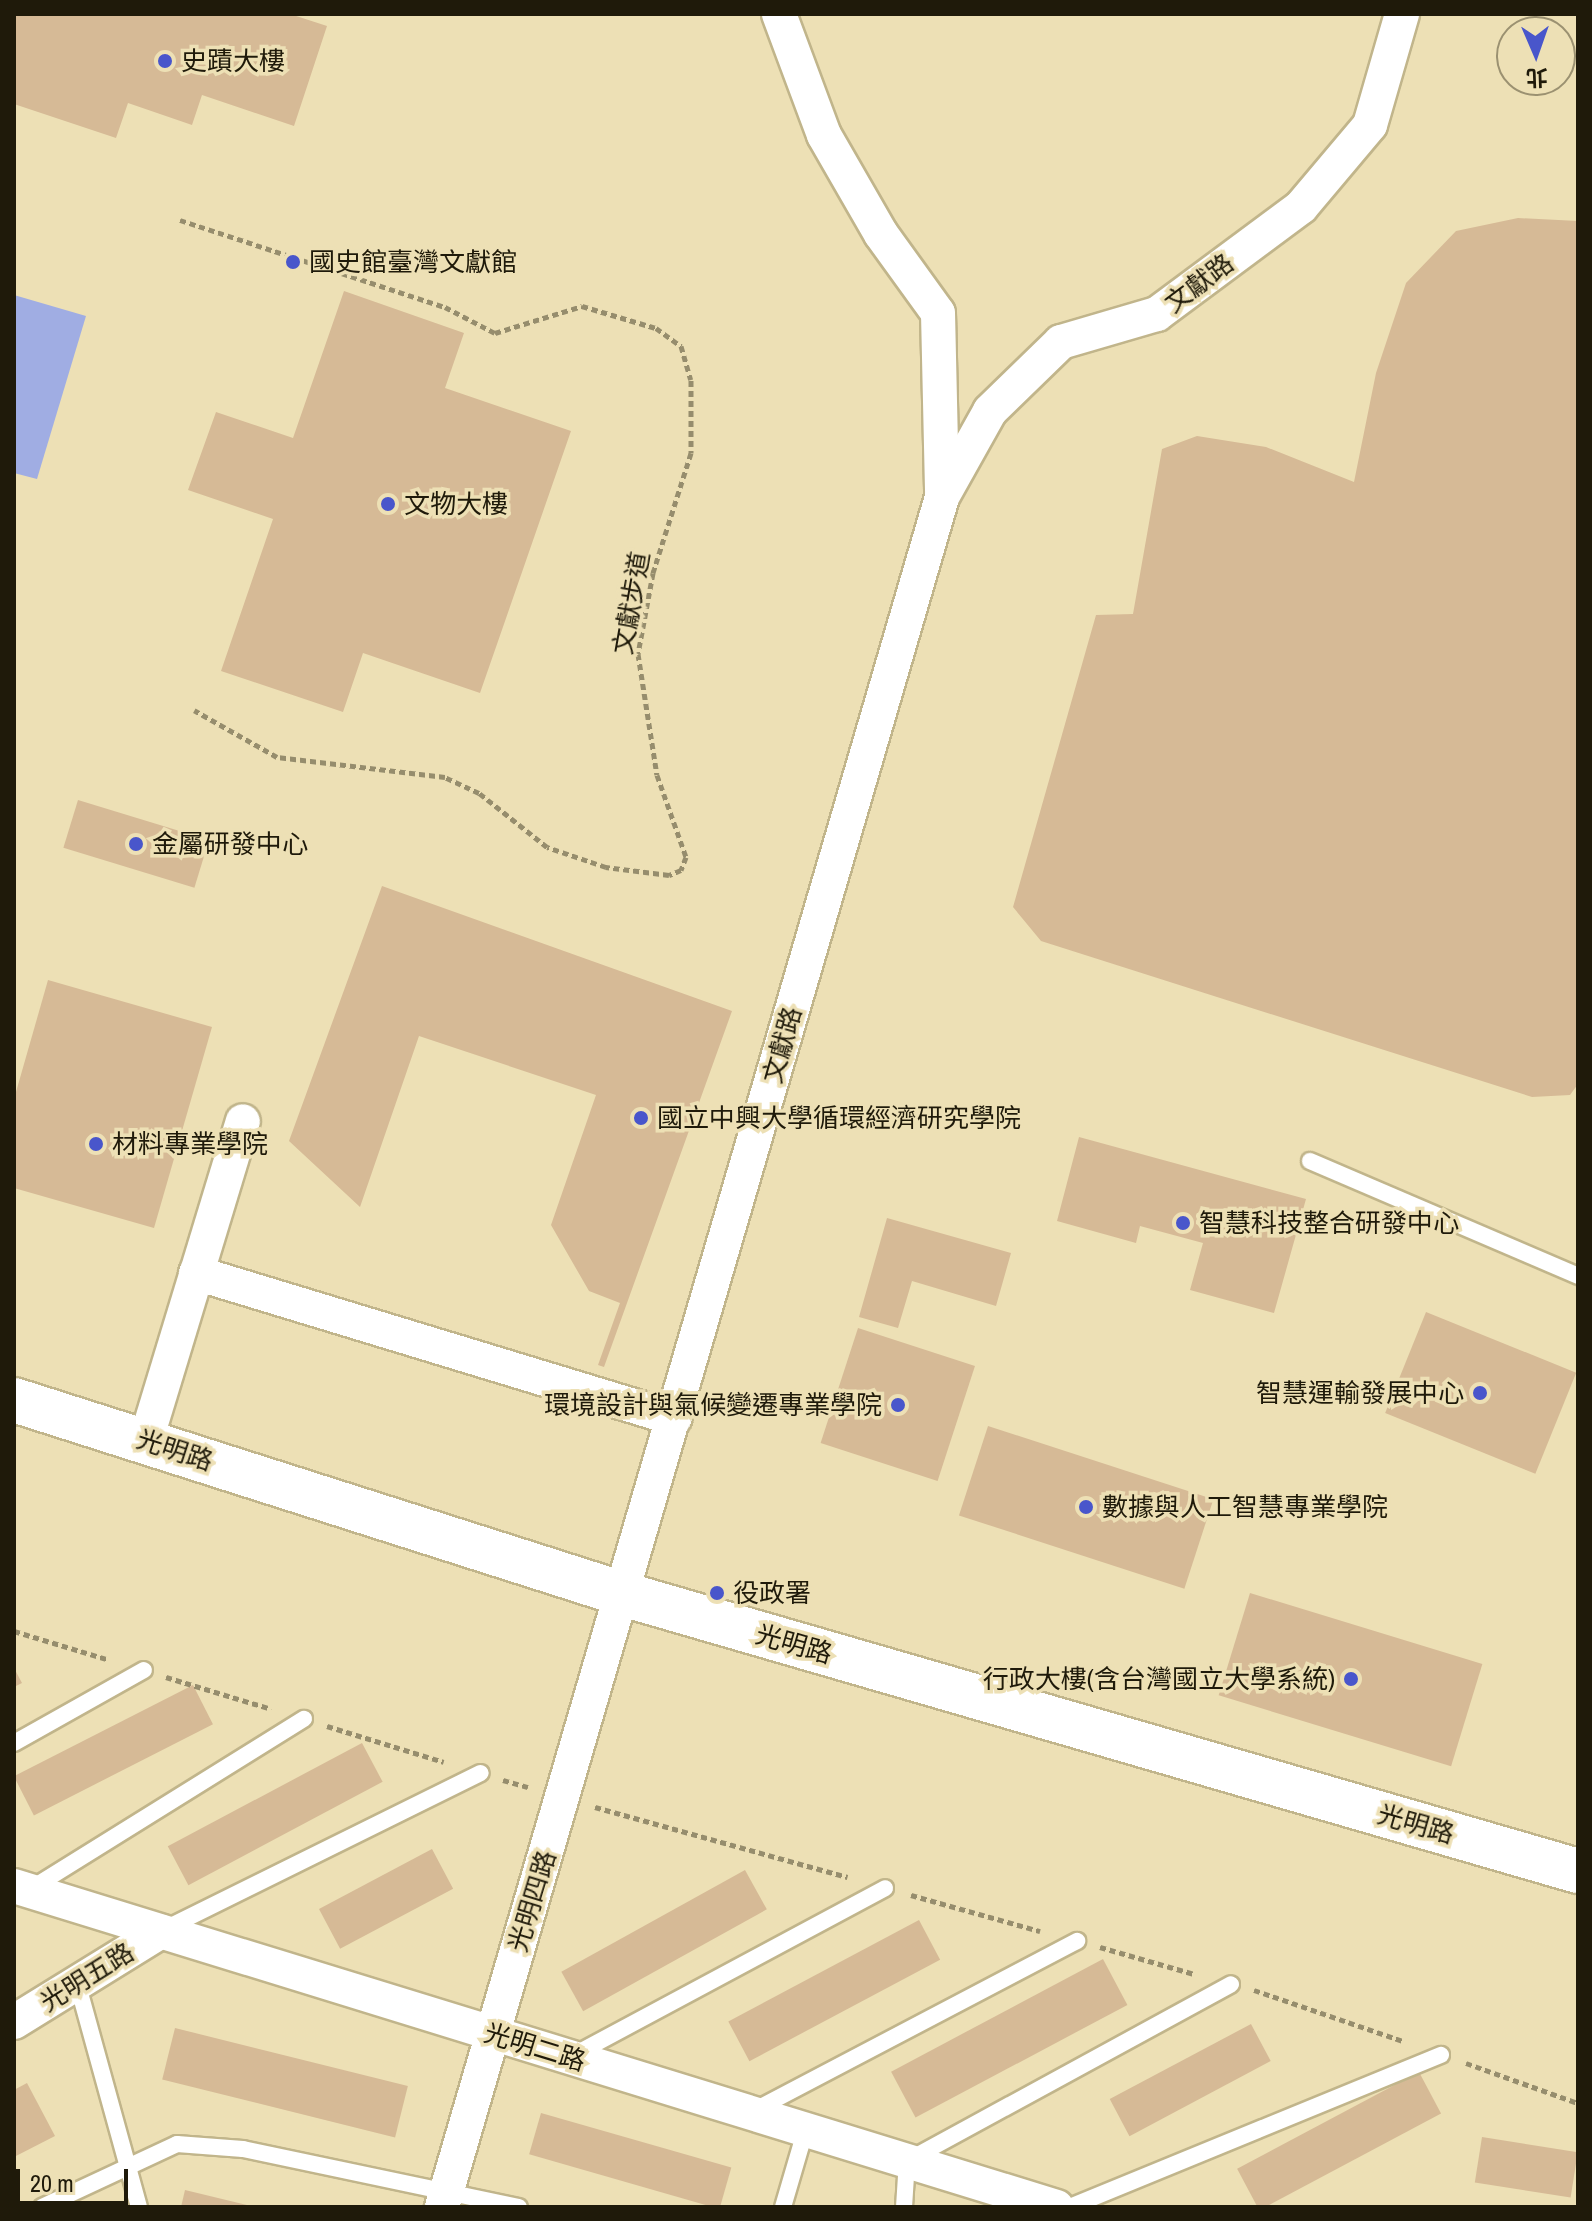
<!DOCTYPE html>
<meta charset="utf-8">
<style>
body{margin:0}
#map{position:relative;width:1592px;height:2221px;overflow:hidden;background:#ede0b5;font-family:"Archivo Narrow","Noto Sans TC",sans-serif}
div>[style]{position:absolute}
.green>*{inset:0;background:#a0ade3}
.building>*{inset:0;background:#d6ba96;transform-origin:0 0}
.path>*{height:5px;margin-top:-2.5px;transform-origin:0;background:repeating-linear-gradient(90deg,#968d6d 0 6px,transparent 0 10px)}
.roads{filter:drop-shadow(2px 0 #c1b58b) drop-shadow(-2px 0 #c1b58b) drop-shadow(0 2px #c1b58b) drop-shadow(0 -2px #c1b58b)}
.lane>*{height:16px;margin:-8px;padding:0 8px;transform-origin:8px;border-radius:8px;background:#fff}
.street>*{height:34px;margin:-17px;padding:0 17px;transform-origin:17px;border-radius:17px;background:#fff}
.secondary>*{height:44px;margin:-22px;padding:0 22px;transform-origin:22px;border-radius:22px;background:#fff}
.dots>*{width:22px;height:22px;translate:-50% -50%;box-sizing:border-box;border:4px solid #ede0b5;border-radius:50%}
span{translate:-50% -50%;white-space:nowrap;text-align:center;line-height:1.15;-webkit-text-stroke:7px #ede0b5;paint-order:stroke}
.poi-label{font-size:26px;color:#1f1a0a}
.left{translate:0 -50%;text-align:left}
.right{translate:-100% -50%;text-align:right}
.street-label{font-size:26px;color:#1f1a0a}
.frame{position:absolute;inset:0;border:16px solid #1f1a0a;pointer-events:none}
.north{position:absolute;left:1496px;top:16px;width:80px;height:80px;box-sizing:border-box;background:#ede0b5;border:2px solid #9b9171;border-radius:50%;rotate:178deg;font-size:22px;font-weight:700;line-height:32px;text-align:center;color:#1f1a0a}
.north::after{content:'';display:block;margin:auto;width:28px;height:36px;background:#4956cb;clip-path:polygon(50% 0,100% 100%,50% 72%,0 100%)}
.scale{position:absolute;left:16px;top:2169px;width:112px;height:36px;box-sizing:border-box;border:4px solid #1f1a0a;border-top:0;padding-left:10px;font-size:24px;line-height:28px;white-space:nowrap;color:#1f1a0a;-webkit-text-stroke:6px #ede0b5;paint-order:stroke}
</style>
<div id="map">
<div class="green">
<div style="clip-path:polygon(14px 295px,86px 316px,37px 479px,14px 473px)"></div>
</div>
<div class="building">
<div style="clip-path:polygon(14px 14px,290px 14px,327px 26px,294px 126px,202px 95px,192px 125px,128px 103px,116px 138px,14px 104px)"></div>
<div style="clip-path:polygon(1518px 218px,1578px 221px,1578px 1084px,1570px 1095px,1532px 1097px,1041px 941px,1013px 907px,1096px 615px,1133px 614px,1162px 449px,1197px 436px,1266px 447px,1354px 482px,1376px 373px,1406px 283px,1456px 231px)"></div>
<div style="clip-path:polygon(344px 291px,464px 333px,445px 388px,571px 431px,480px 693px,363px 653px,343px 712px,221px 671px,273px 519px,188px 490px,216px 412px,293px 438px)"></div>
<div style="left:78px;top:800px;width:137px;height:50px;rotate:17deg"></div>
<div style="clip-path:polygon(382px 886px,732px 1011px,604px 1367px,598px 1365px,620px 1303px,589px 1291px,551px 1225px,596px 1095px,419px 1036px,360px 1207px,289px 1141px)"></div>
<div style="clip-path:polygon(48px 980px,212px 1027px,154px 1228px,14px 1188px,14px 1099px)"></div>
<div style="clip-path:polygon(1079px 1137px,1306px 1199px,1274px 1313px,1190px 1290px,1203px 1243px,1140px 1226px,1136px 1243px,1057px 1221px)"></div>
<div style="clip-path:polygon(887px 1218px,1011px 1253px,996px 1306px,912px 1281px,898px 1328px,859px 1317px)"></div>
<div style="left:1426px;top:1312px;width:162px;height:109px;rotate:22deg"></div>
<div style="left:858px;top:1328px;width:123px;height:121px;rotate:18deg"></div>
<div style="left:988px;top:1426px;width:237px;height:94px;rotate:18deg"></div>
<div style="left:1250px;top:1593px;width:243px;height:107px;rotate:17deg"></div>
<div style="clip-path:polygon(14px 1668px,22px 1683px,14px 1687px)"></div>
<div style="left:193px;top:1685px;width:44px;height:201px;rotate:63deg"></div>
<div style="left:362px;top:1743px;width:44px;height:220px;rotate:62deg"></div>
<div style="left:432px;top:1849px;width:45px;height:128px;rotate:62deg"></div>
<div style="left:745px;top:1870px;width:45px;height:210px;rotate:61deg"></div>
<div style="left:919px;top:1920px;width:45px;height:216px;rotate:62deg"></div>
<div style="left:1103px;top:1959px;width:52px;height:240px;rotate:62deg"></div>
<div style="left:1251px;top:2024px;width:42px;height:160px;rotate:62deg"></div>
<div style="left:175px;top:2028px;width:240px;height:53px;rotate:14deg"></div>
<div style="left:1419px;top:2072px;width:47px;height:206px;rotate:62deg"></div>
<div style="clip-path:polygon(27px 2083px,55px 2136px,14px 2157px,14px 2090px)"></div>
<div style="left:541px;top:2113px;width:198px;height:43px;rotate:16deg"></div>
<div style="left:1482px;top:2137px;width:97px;height:46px;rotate:9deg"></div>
<div style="clip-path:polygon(185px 2190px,251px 2206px,251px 2207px,181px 2207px)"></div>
</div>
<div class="path">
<div style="left:180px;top:220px;width:279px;rotate:18.2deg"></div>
<div style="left:445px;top:307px;width:56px;rotate:27.5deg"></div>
<div style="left:495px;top:333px;width:91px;rotate:-17.2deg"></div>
<div style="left:582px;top:306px;width:77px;rotate:16.6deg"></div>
<div style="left:656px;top:328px;width:31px;rotate:36deg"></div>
<div style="left:681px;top:346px;width:35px;rotate:74deg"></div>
<div style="left:691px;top:380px;width:73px;rotate:90deg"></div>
<div style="left:691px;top:453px;width:126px;rotate:107.6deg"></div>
<div style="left:653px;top:573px;width:82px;rotate:100.5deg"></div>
<div style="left:638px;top:654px;width:122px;rotate:81.1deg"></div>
<div style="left:657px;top:775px;width:87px;rotate:70.5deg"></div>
<div style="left:686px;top:857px;width:14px;rotate:111deg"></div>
<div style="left:681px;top:870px;width:13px;rotate:157deg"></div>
<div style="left:669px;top:875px;width:64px;rotate:-172.8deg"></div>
<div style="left:606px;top:867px;width:62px;rotate:-161.3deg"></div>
<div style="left:547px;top:847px;width:87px;rotate:-141.5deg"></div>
<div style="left:479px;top:793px;width:38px;rotate:-155deg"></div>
<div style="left:445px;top:777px;width:169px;rotate:-173.2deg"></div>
<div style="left:277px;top:757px;width:95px;rotate:-150.5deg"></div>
<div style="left:14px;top:1631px;width:97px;rotate:16.8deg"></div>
<div style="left:166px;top:1677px;width:110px;rotate:16.9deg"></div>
<div style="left:327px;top:1726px;width:122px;rotate:17.1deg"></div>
<div style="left:503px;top:1780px;width:26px;rotate:16deg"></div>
<div style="left:595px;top:1807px;width:262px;rotate:15.5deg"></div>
<div style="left:911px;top:1895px;width:134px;rotate:15.6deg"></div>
<div style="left:1100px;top:1947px;width:98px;rotate:16deg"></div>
<div style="left:1254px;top:1990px;width:157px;rotate:18.9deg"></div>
<div style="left:1466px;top:2063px;width:119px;rotate:19.7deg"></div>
</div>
<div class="roads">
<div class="lane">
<div style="left:1310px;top:1161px;width:292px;rotate:23.2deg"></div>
<div style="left:14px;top:1743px;width:149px;rotate:-29.3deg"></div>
<div style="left:29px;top:1890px;width:324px;rotate:-31.9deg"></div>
<div style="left:165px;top:1929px;width:352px;rotate:-26.3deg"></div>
<div style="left:77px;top:1982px;width:233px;rotate:74.6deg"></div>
<div style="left:574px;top:2055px;width:353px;rotate:-28.2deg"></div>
<div style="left:755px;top:2110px;width:364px;rotate:-27.7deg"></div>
<div style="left:42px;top:2207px;width:149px;rotate:-25deg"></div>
<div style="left:177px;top:2144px;width:66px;rotate:4.3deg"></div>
<div style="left:243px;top:2149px;width:282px;rotate:11.9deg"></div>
<div style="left:783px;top:2207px;width:78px;rotate:-73.7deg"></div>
<div style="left:904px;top:2207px;width:46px;rotate:-86.3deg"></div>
<div style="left:907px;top:2161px;width:369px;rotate:-28.6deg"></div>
<div style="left:1070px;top:2207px;width:401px;rotate:-22.3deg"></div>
</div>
<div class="street">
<div style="left:779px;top:14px;width:129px;rotate:69.6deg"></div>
<div style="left:824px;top:135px;width:114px;rotate:60.1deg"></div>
<div style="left:881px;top:234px;width:97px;rotate:54.2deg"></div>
<div style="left:938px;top:313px;width:183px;rotate:88.7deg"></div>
<div style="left:196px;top:1273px;width:500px;rotate:16.9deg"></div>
<div style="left:146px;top:1440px;width:333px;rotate:-73.1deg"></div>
<div style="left:14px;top:1886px;width:1091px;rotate:17.11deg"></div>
<div style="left:14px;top:2022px;width:172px;rotate:-31.7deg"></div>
<div style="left:442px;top:2207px;width:1782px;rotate:-73.7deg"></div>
<div style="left:942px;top:497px;width:98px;rotate:-60.8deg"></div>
<div style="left:990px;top:411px;width:99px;rotate:-44.2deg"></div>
<div style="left:1061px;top:342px;width:100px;rotate:-16.3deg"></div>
<div style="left:1157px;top:314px;width:179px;rotate:-36.6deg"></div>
<div style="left:1301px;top:207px;width:107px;rotate:-49.9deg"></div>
<div style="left:1370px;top:125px;width:116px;rotate:-73.9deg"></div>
</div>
<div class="secondary">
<div style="left:14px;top:1400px;width:642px;rotate:17.67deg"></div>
<div style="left:626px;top:1595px;width:991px;rotate:16.17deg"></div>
</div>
</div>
<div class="dots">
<div style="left:165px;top:61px;background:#4956cb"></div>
<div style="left:293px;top:262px;background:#4956cb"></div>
<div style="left:388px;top:504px;background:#4956cb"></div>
<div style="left:136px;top:844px;background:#4956cb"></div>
<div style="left:641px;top:1118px;background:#4956cb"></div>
<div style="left:96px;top:1144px;background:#4956cb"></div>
<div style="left:1183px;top:1223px;background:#4956cb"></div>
<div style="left:1480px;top:1393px;background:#4956cb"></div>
<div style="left:898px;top:1405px;background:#4956cb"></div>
<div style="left:1086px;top:1507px;background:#4956cb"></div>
<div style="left:717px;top:1593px;background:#4956cb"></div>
<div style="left:1351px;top:1679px;background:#4956cb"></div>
</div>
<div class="poi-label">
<span class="left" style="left:181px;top:61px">史蹟大樓</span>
<span class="left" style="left:309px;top:262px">國史館臺灣文獻館</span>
<span class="left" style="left:404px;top:504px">文物大樓</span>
<span class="left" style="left:152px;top:844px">金屬研發中心</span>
<span class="left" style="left:657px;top:1118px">國立中興大學循環經濟研究學院</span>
<span class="left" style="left:112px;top:1144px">材料專業學院</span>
<span class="left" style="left:1199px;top:1223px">智慧科技整合研發中心</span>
<span class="right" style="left:1464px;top:1393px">智慧運輸發展中心</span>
<span class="right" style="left:882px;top:1405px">環境設計與氣候變遷專業學院</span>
<span class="left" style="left:1102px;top:1507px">數據與人工智慧專業學院</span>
<span class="left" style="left:733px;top:1593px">役政署</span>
<span class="right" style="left:1335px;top:1679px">行政大樓(含台灣國立大學系統)</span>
</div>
<div class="street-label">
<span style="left:1199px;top:283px;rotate:-37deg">文獻路</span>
<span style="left:631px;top:603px;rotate:-80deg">文獻步道</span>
<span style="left:782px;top:1045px;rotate:-74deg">文獻路</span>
<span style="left:175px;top:1450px;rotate:18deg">光明路</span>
<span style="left:794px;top:1644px;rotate:16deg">光明路</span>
<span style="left:1416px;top:1824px;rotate:16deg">光明路</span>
<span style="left:532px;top:1901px;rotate:-73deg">光明四路</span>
<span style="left:87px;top:1977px;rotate:-32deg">光明五路</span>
<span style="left:535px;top:2047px;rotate:17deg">光明二路</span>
</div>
<div class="frame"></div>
<div class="north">北</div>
<div class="scale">20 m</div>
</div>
